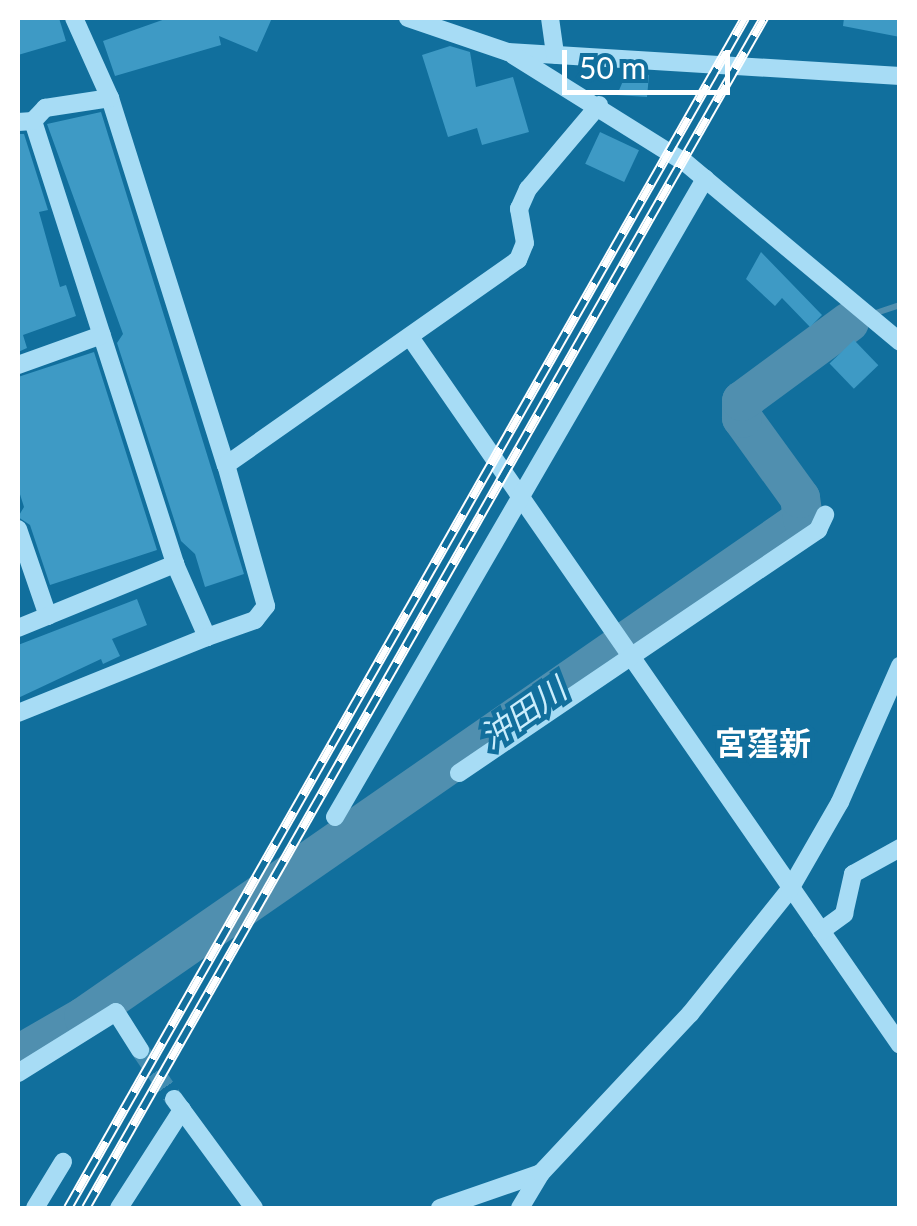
<!DOCTYPE html>
<meta charset="utf-8">
<style>
body{margin:0}
#map{position:relative;width:917px;height:1226px;overflow:hidden;background:#116f9d;font-family:Lato,"Noto Sans JP",sans-serif}
div>[style]{position:absolute}
.stream>*{height:6px;margin:-3px;padding:0 3px;transform-origin:3px;border-radius:3px;background:#508faf}
.river>*{height:40px;margin:-20px;padding:0 20px;transform-origin:20px;border-radius:20px;background:#508faf}
.building>*{inset:0;background:#3e9ac5;transform-origin:0 0}
.minor-tunnel>*{height:18px;margin-top:-9px;transform-origin:0;background:repeating-linear-gradient(90deg,#418cb1 0 18px,transparent 0 27px)}
.minor>*{height:18px;margin:-9px;padding:0 9px;transform-origin:9px;border-radius:9px;background:#a7dcf5}
.rail>*{height:10px;margin-top:-5px;transform-origin:0;background:repeating-linear-gradient(90deg,#116f9d 0 19px,#fff 0 38px);box-sizing:border-box;border-block:2px solid #fff}
span{translate:-50% -50%;white-space:nowrap;text-align:center;line-height:1.15;-webkit-text-stroke:9px #116f9d;paint-order:stroke}
.water-label{font-size:32px;color:#caedfc;font-style:italic}
.neighbourhood-label{font-size:32px;color:#fff;font-weight:700}
.frame{position:absolute;inset:0;border:20px solid #fff;pointer-events:none}
.scale{position:absolute;left:562px;top:50px;width:168px;height:45px;box-sizing:border-box;border:5px solid #fff;border-top:0;padding-left:12px;font-size:30px;line-height:35px;white-space:nowrap;color:#fff;-webkit-text-stroke:8px #116f9d;paint-order:stroke}
</style>
<div id="map">
<div class="stream">
<div style="left:849px;top:322px;width:54px;rotate:-18.4deg"></div>
</div>
<div class="river">
<div style="left:18px;top:1055px;width:76px;rotate:-29.9deg"></div>
<div style="left:84px;top:1017px;width:875px;rotate:-34.71deg"></div>
<div style="left:803px;top:519px;width:21px;rotate:-98deg"></div>
<div style="left:800px;top:498px;width:99px;rotate:-125.9deg"></div>
<div style="left:742px;top:418px;width:17px;rotate:-90deg"></div>
<div style="left:742px;top:401px;width:133px;rotate:-36.4deg"></div>
</div>
<div class="building">
<div style="clip-path:polygon(18px 18px,59px 18px,66px 41px,18px 55px)"></div>
<div style="clip-path:polygon(168px 18px,272px 18px,257px 52px,219px 36px,221px 45px,115px 76px,103px 41px)"></div>
<div style="clip-path:polygon(844px 18px,900px 18px,900px 37px,843px 26px)"></div>
<div style="clip-path:polygon(450px 46px,470px 52px,476px 87px,513px 77px,529px 132px,482px 145px,477px 128px,448px 137px,422px 55px)"></div>
<div style="clip-path:polygon(626px 74px,649px 75px,647px 97px,617px 95px)"></div>
<div style="clip-path:polygon(101px 112px,244px 574px,205px 587px,195px 554px,181px 541px,117px 343px,123px 334px,47px 124px)"></div>
<div style="left:600px;top:132px;width:43px;height:35px;rotate:25deg"></div>
<div style="clip-path:polygon(18px 134px,24px 134px,48px 210px,39px 212px,60px 287px,66px 285px,76px 316px,23px 335px,27px 348px,18px 352px)"></div>
<div style="clip-path:polygon(761px 252px,822px 315px,810px 327px,782px 298px,775px 306px,746px 279px)"></div>
<div style="left:854px;top:340px;width:35px;height:34px;rotate:46deg"></div>
<div style="clip-path:polygon(94px 352px,157px 550px,50px 585px,30px 525px,18px 517px,24px 507px,18px 488px,18px 377px)"></div>
<div style="clip-path:polygon(137px 599px,147px 625px,112px 639px,120px 656px,103px 664px,101px 659px,18px 698px,18px 645px)"></div>
</div>
<div class="minor-tunnel">
<div style="left:140px;top:1050px;width:60px;rotate:55.2deg"></div>
</div>
<div class="minor">
<div style="left:408px;top:18px;width:106px;rotate:18.8deg"></div>
<div style="left:508px;top:52px;width:393px;rotate:3.5deg"></div>
<div style="left:550px;top:18px;width:37px;rotate:82deg"></div>
<div style="left:513px;top:55px;width:204px;rotate:32deg"></div>
<div style="left:686px;top:163px;width:279px;rotate:39.9deg"></div>
<div style="left:110px;top:98px;width:385px;rotate:72.5deg"></div>
<div style="left:33px;top:121px;width:465px;rotate:72.2deg"></div>
<div style="left:175px;top:564px;width:80px;rotate:66.3deg"></div>
<div style="left:207px;top:637px;width:51px;rotate:-19.5deg"></div>
<div style="left:255px;top:620px;width:18px;rotate:-52deg"></div>
<div style="left:266px;top:606px;width:147px;rotate:-105.8deg"></div>
<div style="left:226px;top:465px;width:357px;rotate:-35.1deg"></div>
<div style="left:518px;top:260px;width:18px;rotate:-68deg"></div>
<div style="left:525px;top:243px;width:35px;rotate:-100deg"></div>
<div style="left:519px;top:209px;width:22px;rotate:-66deg"></div>
<div style="left:528px;top:189px;width:110px;rotate:-49.8deg"></div>
<div style="left:18px;top:122px;width:15px;rotate:-4deg"></div>
<div style="left:33px;top:121px;width:18px;rotate:-47deg"></div>
<div style="left:45px;top:108px;width:66px;rotate:-8.7deg"></div>
<div style="left:110px;top:98px;width:88px;rotate:-114.2deg"></div>
<div style="left:410px;top:337px;width:861px;rotate:55.31deg"></div>
<div style="left:18px;top:365px;width:89px;rotate:-19.7deg"></div>
<div style="left:18px;top:529px;width:92px;rotate:71deg"></div>
<div style="left:18px;top:628px;width:170px;rotate:-22.2deg"></div>
<div style="left:18px;top:713px;width:204px;rotate:-21.9deg"></div>
<div style="left:459px;top:773px;width:434px;rotate:-34.1deg"></div>
<div style="left:818px;top:530px;width:17px;rotate:-65deg"></div>
<div style="left:335px;top:817px;width:738px;rotate:-59.89deg"></div>
<div style="left:821px;top:931px;width:29px;rotate:-36deg"></div>
<div style="left:844px;top:914px;width:41px;rotate:-77.3deg"></div>
<div style="left:853px;top:874px;width:54px;rotate:-29deg"></div>
<div style="left:18px;top:1073px;width:115px;rotate:-31.9deg"></div>
<div style="left:116px;top:1012px;width:45px;rotate:57.7deg"></div>
<div style="left:174px;top:1099px;width:135px;rotate:53.7deg"></div>
<div style="left:35px;top:1208px;width:54px;rotate:-58.7deg"></div>
<div style="left:119px;top:1208px;width:117px;rotate:-57.3deg"></div>
<div style="left:440px;top:1208px;width:107px;rotate:-19.1deg"></div>
<div style="left:520px;top:1208px;width:41px;rotate:-59deg"></div>
<div style="left:541px;top:1173px;width:218px;rotate:-46.9deg"></div>
<div style="left:690px;top:1014px;width:160px;rotate:-51.3deg"></div>
<div style="left:790px;top:889px;width:100px;rotate:-60.1deg"></div>
<div style="left:840px;top:802px;width:149px;rotate:-66.2deg"></div>
</div>
<div class="rail">
<div style="left:68px;top:1208px;width:1369px;rotate:-60.36deg"></div>
<div style="left:86px;top:1208px;width:1370px;rotate:-60.33deg"></div>
</div>
<div class="water-label">
<span style="left:523px;top:713px;rotate:-35deg">沖田川</span>
</div>
<div class="neighbourhood-label">
<span style="left:763px;top:743px">宮窪新</span>
</div>
<div class="frame"></div>
<div class="scale">50 m</div>
</div>
